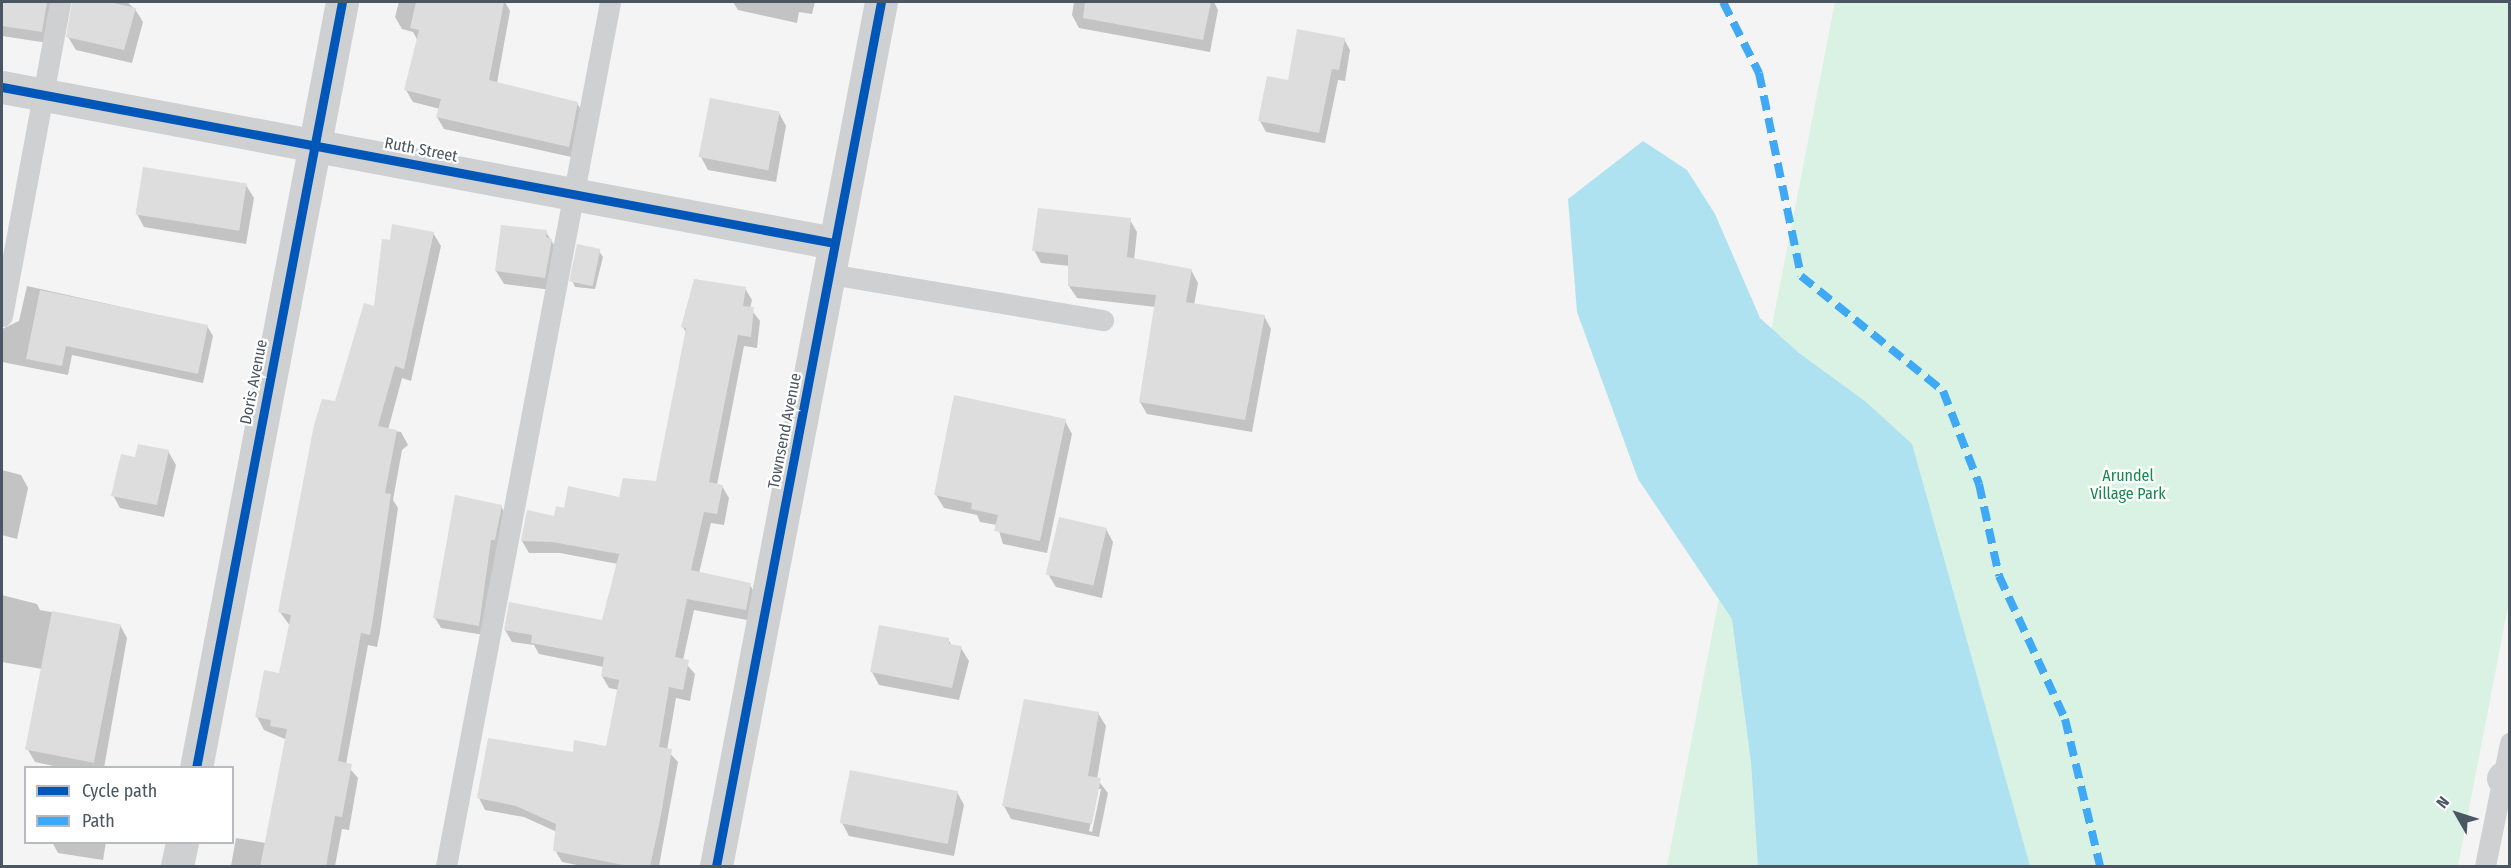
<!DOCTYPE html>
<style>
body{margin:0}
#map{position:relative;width:2511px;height:868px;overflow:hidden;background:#f4f4f4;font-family:"Fira Sans Condensed",sans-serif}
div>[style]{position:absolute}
.green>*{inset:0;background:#d9f2e3}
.water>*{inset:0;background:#aee2f0}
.shadow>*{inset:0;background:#0003}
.building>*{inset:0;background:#ddddde;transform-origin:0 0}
.service>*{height:21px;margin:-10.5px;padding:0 10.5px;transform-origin:10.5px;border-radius:10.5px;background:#ced0d2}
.minor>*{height:33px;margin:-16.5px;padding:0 16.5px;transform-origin:16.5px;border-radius:16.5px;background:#ced0d2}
.quiet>*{height:8px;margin-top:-4px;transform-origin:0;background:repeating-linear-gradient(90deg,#3fa9f5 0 15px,transparent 0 23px)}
.cycleway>*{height:9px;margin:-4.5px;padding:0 4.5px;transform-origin:4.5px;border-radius:4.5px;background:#0057b8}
span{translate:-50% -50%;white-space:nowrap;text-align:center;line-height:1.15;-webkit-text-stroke:4.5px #fff;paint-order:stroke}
.street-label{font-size:16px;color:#4a5661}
.park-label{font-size:16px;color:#17864f}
.frame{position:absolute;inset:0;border:3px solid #4a5661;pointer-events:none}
.legend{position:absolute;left:24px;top:766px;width:210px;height:78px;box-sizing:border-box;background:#fff;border:2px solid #b7bbc0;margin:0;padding:8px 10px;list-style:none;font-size:18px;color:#4a5661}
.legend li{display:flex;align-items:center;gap:12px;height:30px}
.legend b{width:30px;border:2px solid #b7bbc0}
.north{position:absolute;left:2427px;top:784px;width:60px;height:60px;-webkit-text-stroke:4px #fff;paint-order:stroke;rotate:309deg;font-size:16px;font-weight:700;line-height:24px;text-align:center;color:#4a5661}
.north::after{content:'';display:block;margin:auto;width:21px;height:27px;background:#4a5661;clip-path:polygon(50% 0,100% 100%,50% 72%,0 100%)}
</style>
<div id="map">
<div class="green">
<div style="clip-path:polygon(1835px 2px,2509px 2px,2509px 601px,2458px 866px,1667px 866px)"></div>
</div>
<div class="water">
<div style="clip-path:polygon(1643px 141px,1687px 170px,1715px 214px,1760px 318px,1799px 353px,1866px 402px,1912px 444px,2030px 866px,1758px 866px,1751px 762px,1732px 619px,1638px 479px,1577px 312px,1568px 199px)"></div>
</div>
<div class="shadow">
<div style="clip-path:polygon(2px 2px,59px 2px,48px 43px,2px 36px)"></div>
<div style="clip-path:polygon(73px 2px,127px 2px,135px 9px,143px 22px,132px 63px,76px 50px,68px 37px)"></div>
<div style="clip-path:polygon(399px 2px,505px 2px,510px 11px,497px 83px,577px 103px,584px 115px,576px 158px,444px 129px,437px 117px,440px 109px,413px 102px,406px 90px,418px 41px,413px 32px,402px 29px,395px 17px)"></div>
<div style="clip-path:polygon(733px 2px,815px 2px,812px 14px,799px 12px,797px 23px,738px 10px)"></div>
<div style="clip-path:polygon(1074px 2px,1214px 2px,1218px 10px,1210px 52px,1079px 28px,1072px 15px)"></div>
<div style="clip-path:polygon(1344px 39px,1350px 50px,1345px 81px,1338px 80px,1325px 143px,1266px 132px,1260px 121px,1290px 82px)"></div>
<div style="clip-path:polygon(779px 113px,786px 126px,776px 182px,708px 170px,701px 157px)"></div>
<div style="clip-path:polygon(246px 185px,254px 198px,246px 244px,144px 227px,137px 214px)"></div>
<div style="clip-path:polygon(1130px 220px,1137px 232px,1134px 260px,1191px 270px,1198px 283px,1194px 305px,1264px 316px,1271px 329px,1252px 432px,1147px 414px,1140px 402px,1156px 307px,1077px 298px,1069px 286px,1070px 266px,1041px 263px,1034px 250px)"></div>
<div style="clip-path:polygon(546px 232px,559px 253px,552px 290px,504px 284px,496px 271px)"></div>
<div style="clip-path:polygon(433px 233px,441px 246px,411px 381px,402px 378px,388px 430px,401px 432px,408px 445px,402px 450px,393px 500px,398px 508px,380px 632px,377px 647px,368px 645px,346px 764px,358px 778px,349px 830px,342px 829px,335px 866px,231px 866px,236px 838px,266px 843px,287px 740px,264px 730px,257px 717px,280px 674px,290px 626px,280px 612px,336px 403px,376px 308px,391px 241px)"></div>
<div style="clip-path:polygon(599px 251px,603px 257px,595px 289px,575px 287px,572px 280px)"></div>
<div style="clip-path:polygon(27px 286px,207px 326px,213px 336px,203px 383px,72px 355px,68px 375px,2px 362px,2px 329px,19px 321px)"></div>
<div style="clip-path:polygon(745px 288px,752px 300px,750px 308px,760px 321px,757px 348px,744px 346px,717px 485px,722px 486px,729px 498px,724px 525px,711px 523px,699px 573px,750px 585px,757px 597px,752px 621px,694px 610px,683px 660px,695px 674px,690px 701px,676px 698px,667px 750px,678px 762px,659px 866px,582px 866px,562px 862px,555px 850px,557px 832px,524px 817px,485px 810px,479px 798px,574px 754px,607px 748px,619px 690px,609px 688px,602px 676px,604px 667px,539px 654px,534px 645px,512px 642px,505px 630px,603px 622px,618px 564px,560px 553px,529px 553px,522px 541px,565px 510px,620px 499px,657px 482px,686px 333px,683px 327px)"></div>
<div style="clip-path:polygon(1065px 421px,1072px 434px,1047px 553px,1003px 544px,997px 525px,980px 522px,977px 515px,944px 508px,936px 495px)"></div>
<div style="clip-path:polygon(168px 451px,176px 465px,164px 517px,120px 508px,113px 495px,136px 459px)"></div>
<div style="clip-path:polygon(2px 470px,21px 475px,28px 488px,17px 539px,2px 535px)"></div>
<div style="clip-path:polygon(501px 506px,506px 516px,484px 635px,441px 628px,435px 618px)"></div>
<div style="clip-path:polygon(1106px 529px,1113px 542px,1102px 598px,1056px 587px,1048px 574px)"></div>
<div style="clip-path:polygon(2px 595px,37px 604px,40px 610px,120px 625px,127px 638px,104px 768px,63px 768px,35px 762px,28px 750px,42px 669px,2px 662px)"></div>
<div style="clip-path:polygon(948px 639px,952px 646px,961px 648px,969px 661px,959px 700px,879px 685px,872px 672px)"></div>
<div style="clip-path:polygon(evenodd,1098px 713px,1106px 726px,1097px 779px,1108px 793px,1099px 837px,1011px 819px,1004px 806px,1098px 713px,1098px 789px,1101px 789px,1092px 832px,1089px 831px,1098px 789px)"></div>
<div style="clip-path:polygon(957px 792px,964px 805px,954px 856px,849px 836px,842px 823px)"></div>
<div style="clip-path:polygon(52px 842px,106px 842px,103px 860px,58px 853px)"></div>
</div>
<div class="building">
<div style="clip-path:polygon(2px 2px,47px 2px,42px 32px,2px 26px)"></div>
<div style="clip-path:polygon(72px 2px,109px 2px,136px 8px,124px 50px,66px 37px)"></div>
<div style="clip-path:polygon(416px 2px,504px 2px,489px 80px,578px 102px,569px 147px,436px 117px,441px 99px,404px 90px,419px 30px,410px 28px)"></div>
<div style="clip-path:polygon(1085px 2px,1211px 2px,1203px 40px,1083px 18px)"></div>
<div style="clip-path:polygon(1297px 29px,1345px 38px,1339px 70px,1332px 69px,1319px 133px,1258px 121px,1267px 76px,1288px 80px)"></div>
<div style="left:710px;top:98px;width:71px;height:60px;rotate:11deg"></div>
<div style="left:143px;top:167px;width:105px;height:48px;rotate:9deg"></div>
<div style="clip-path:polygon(1038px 208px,1131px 218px,1127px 257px,1192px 269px,1186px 302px,1265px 315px,1245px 420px,1139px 402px,1156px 295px,1068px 286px,1068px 255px,1032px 251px)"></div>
<div style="clip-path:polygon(392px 224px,434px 232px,404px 369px,395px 366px,378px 426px,397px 430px,385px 493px,391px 494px,373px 618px,370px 635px,361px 633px,338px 761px,352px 764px,342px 817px,335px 816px,326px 867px,260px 867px,287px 729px,270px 726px,271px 720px,255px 717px,264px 670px,279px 673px,291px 615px,278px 612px,314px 425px,322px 399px,335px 401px,364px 303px,374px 306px,382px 239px,390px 240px)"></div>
<div style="clip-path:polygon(501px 225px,547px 230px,546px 237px,552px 239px,545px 278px,495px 271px)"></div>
<div style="left:577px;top:244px;width:24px;height:38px;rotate:12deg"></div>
<div style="clip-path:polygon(694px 279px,746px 287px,743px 306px,754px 307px,751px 337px,738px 335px,709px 482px,723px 485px,717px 514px,704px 512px,691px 570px,751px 583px,746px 610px,687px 599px,675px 657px,689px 660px,683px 690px,669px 687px,659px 747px,672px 749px,661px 815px,650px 867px,633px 867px,553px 851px,556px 824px,516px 806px,477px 798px,488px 738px,573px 752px,574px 740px,606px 746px,619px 680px,601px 676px,604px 657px,531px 643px,532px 635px,504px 630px,509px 602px,602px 620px,619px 554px,552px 542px,521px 541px,527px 510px,554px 516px,556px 506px,564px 508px,568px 486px,619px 497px,623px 478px,656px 481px,686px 328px,681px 327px)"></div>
<div style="clip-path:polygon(40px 290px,208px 325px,198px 374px,66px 346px,62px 366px,26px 359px)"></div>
<div style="clip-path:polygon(954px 395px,1066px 419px,1040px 541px,994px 531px,998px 515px,971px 509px,972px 503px,934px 495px)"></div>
<div style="clip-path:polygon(138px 444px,169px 450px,157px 505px,111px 496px,121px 454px,135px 457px)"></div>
<div style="clip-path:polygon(455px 495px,502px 505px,495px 540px,491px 540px,479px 626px,433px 618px)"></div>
<div style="left:1059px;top:517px;width:49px;height:59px;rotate:13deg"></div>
<div style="left:52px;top:611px;width:70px;height:141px;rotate:11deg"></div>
<div style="clip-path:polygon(879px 625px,949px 638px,949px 644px,962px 646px,952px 688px,870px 672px)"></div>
<div style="clip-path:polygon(1024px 699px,1099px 712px,1088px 776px,1101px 778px,1092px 824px,1002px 806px)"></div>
<div style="left:850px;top:770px;width:110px;height:54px;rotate:11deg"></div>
</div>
<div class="service">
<div style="left:830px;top:274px;width:277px;rotate:9.6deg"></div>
<div style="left:2px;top:316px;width:319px;rotate:-79.5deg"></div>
<div style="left:446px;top:866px;width:879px;rotate:-79.25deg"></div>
<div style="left:2485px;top:866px;width:126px;rotate:-78.5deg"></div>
</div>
<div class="minor">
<div style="left:2px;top:87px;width:846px;rotate:10.62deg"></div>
<div style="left:196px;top:768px;width:780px;rotate:-79.21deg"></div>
<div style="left:2503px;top:778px;width:7px;rotate:8deg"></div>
<div style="left:177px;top:866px;width:25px;rotate:-78deg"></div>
<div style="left:716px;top:866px;width:880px;rotate:-79.19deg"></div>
</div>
<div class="quiet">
<div style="left:1723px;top:2px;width:80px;rotate:63.1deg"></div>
<div style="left:1759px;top:73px;width:207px;rotate:78.3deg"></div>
<div style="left:1801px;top:276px;width:183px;rotate:39deg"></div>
<div style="left:1943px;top:391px;width:100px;rotate:68.8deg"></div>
<div style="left:1979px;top:484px;width:94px;rotate:77.7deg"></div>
<div style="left:1999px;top:576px;width:157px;rotate:65.2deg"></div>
<div style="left:2065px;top:719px;width:151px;rotate:76.6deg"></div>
</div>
<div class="cycleway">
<div style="left:2px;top:87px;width:846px;rotate:10.62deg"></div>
<div style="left:196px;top:768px;width:780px;rotate:-79.21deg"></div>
<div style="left:716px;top:866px;width:880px;rotate:-79.19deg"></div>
</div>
<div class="street-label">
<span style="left:421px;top:150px;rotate:11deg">Ruth Street</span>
<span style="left:254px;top:382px;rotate:-79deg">Doris Avenue</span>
<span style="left:785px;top:431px;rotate:-79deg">Townsend Avenue</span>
</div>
<div class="park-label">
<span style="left:2128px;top:485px">Arundel<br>Village Park</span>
</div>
<div class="frame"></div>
<ul class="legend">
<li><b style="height:8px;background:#0057b8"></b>Cycle path</li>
<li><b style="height:8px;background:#3fa9f5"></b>Path</li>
</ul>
<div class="north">N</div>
</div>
